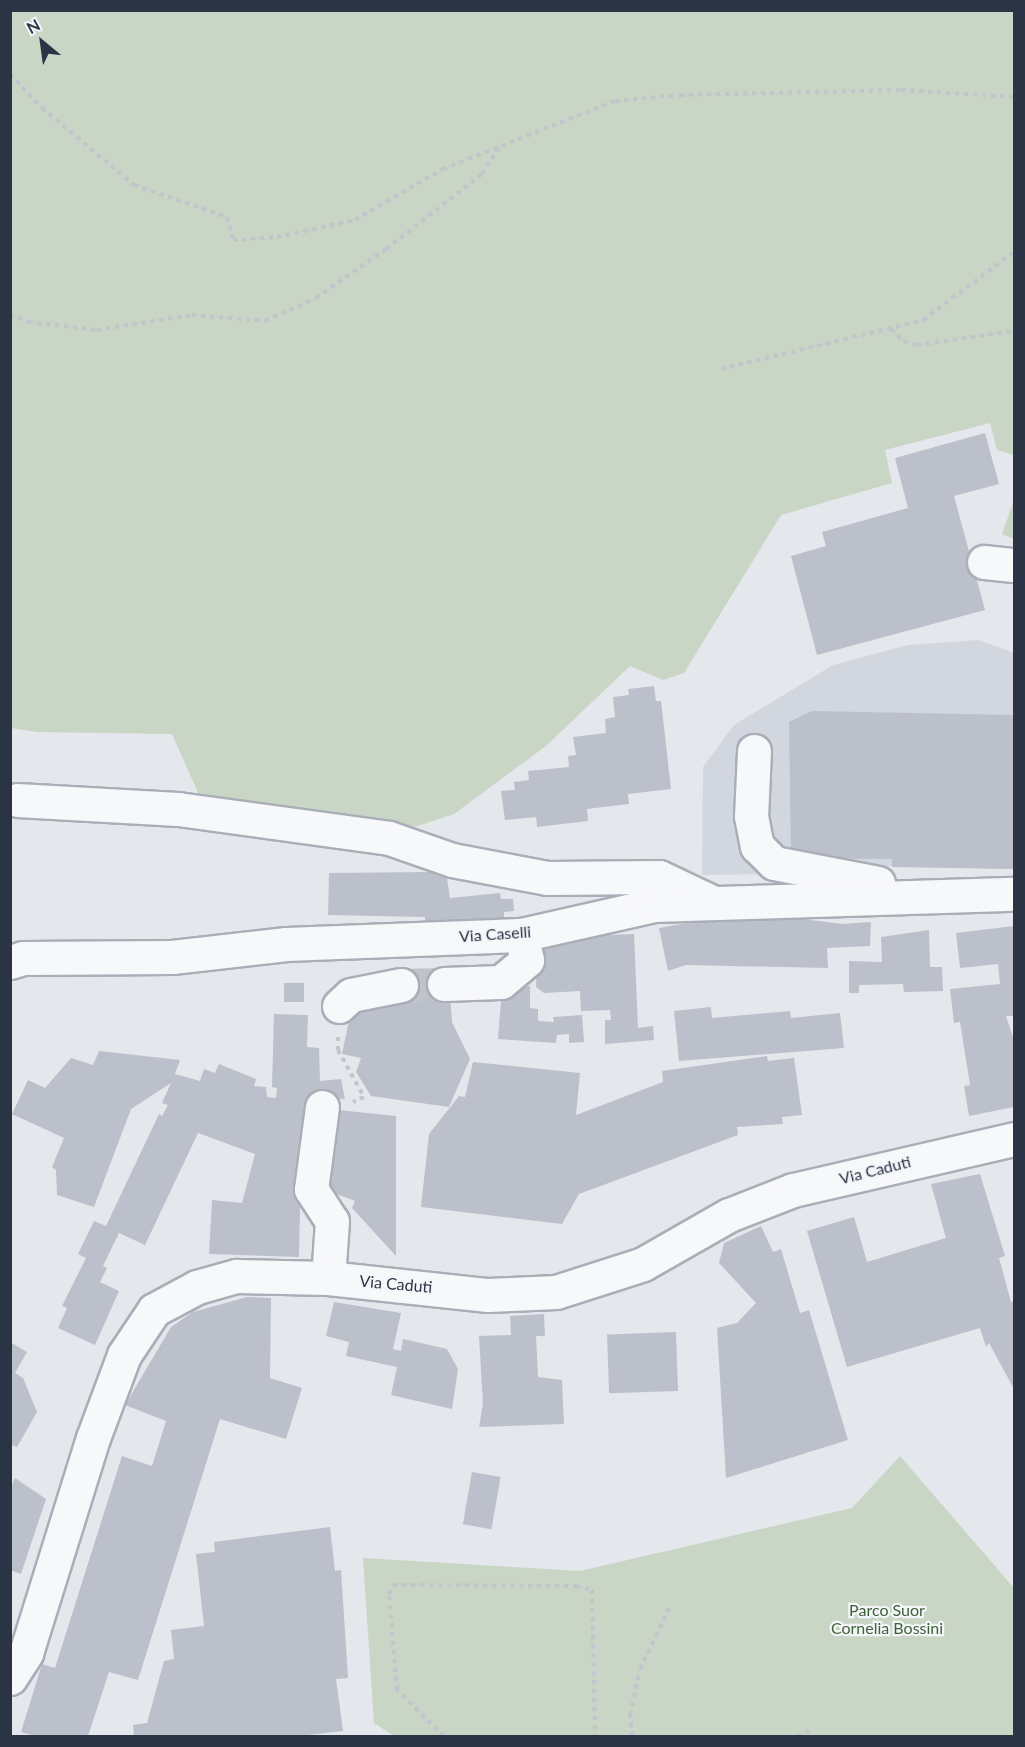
<!DOCTYPE html>
<style>
body{margin:0}
#map{position:relative;width:1025px;height:1747px;overflow:hidden;background:#e4e7ec;font-family:Lato,sans-serif}
div>[style]{position:absolute}
.built>*{inset:0;background:#d2d6de}
.green>*{inset:0;background:#c9d6c5}
.building>*{inset:0;background:#bbc0ca;transform-origin:0 0}
.minor-tunnel>*{height:33px;margin-top:-16.5px;transform-origin:0;background:repeating-linear-gradient(90deg,#bfc3cb 0 33px,transparent 0 49px)}
.path>*{height:4px;margin-top:-2px;transform-origin:0;background:repeating-linear-gradient(90deg,#c2c5cb 0 4.5px,transparent 0 9px)}
.roads{filter:drop-shadow(2px 0 #a9aeb7) drop-shadow(-2px 0 #a9aeb7) drop-shadow(0 2px #a9aeb7) drop-shadow(0 -2px #a9aeb7)}
.minor>*{height:33px;margin:-16.5px;padding:0 16.5px;transform-origin:16.5px;border-radius:16.5px;background:#f7f8fa}
span{translate:-50% -50%;white-space:nowrap;text-align:center;line-height:1.15;-webkit-text-stroke:4.5px #f4f6f9;paint-order:stroke}
.street-label{font-size:16px;color:#2b3445}
.park-label{font-size:16px;color:#3f6138}
.frame{position:absolute;inset:0;border:12px solid #2b3445;pointer-events:none}
.north{position:absolute;left:12px;top:12px;width:60px;height:60px;-webkit-text-stroke:4px #f4f6f9;paint-order:stroke;rotate:331deg;font-size:16px;font-weight:700;line-height:24px;text-align:center;color:#2b3445}
.north::after{content:'';display:block;margin:auto;width:21px;height:27px;background:#2b3445;clip-path:polygon(50% 0,100% 100%,50% 72%,0 100%)}
</style>
<div id="map">
<div class="built">
<div style="clip-path:polygon(979px 640px,1014px 653px,1014px 869px,880px 866px,826px 873px,702px 875px,703px 767px,734px 725px,833px 665px,908px 645px)"></div>
</div>
<div class="green">
<div style="clip-path:polygon(10px 11px,1014px 11px,1014px 455px,997px 450px,990px 423px,885px 450px,892px 483px,781px 515px,684px 673px,663px 680px,630px 666px,546px 746px,454px 814px,405px 830px,199px 795px,172px 734px,37px 732px,11px 728px)"></div>
<div style="clip-path:polygon(1014px 500px,1014px 539px,1002px 534px)"></div>
<div style="clip-path:polygon(900px 1456px,1014px 1588px,1014px 1736px,394px 1736px,374px 1723px,363px 1558px,580px 1571px,852px 1508px)"></div>
</div>
<div class="building">
<div style="clip-path:polygon(985px 433px,999px 484px,954px 496px,985px 610px,817px 655px,791px 556px,826px 546px,822px 532px,908px 508px,895px 458px)"></div>
<div style="clip-path:polygon(654px 686px,656px 701px,661px 701px,671px 789px,628px 794px,629px 804px,587px 809px,588px 821px,537px 827px,536px 817px,505px 820px,501px 791px,515px 790px,514px 782px,529px 780px,528px 771px,569px 767px,568px 756px,576px 755px,573px 737px,606px 733px,605px 719px,615px 717px,613px 697px,629px 695px,628px 689px)"></div>
<div style="clip-path:polygon(812px 711px,1014px 715px,1014px 869px,892px 867px,892px 859px,791px 858px,789px 722px)"></div>
<div style="clip-path:polygon(429px 872px,446px 872px,450px 898px,500px 893px,501px 899px,513px 899px,514px 911px,504px 912px,504px 923px,425px 924px,425px 917px,328px 915px,329px 873px)"></div>
<div style="clip-path:polygon(768px 915px,843px 924px,871px 922px,870px 946px,827px 948px,828px 968px,686px 965px,668px 971px,659px 928px,715px 918px)"></div>
<div style="clip-path:polygon(1014px 926px,1014px 1016px,1006px 1016px,1014px 1040px,1014px 1107px,969px 1116px,964px 1086px,970px 1085px,960px 1022px,954px 1023px,950px 989px,1000px 984px,998px 964px,960px 968px,956px 933px)"></div>
<div style="clip-path:polygon(929px 930px,930px 967px,942px 967px,943px 991px,904px 992px,903px 984px,859px 985px,859px 993px,849px 993px,849px 961px,882px 962px,881px 937px)"></div>
<div style="clip-path:polygon(634px 934px,638px 1028px,653px 1026px,654px 1040px,605px 1044px,605px 1020px,611px 1020px,610px 1010px,581px 1011px,580px 991px,544px 993px,536px 987px,537px 952px,541px 938px)"></div>
<div style="left:284px;top:983px;width:20px;height:19px"></div>
<div style="clip-path:polygon(530px 986px,530px 1008px,538px 1009px,538px 1021px,554px 1022px,553px 1017px,582px 1015px,584px 1042px,569px 1043px,569px 1034px,557px 1035px,556px 1043px,498px 1039px,502px 989px)"></div>
<div style="clip-path:polygon(450px 994px,452px 1022px,470px 1059px,449px 1107px,371px 1096px,356px 1072px,361px 1058px,342px 1054px,350px 1016px,386px 999px)"></div>
<div style="clip-path:polygon(711px 1007px,712px 1018px,790px 1011px,791px 1018px,840px 1013px,844px 1048px,679px 1061px,674px 1011px)"></div>
<div style="clip-path:polygon(274px 1014px,308px 1015px,307px 1047px,319px 1048px,320px 1081px,341px 1079px,345px 1099px,312px 1098px,313px 1148px,300px 1206px,299px 1257px,209px 1254px,212px 1200px,242px 1203px,255px 1154px,198px 1133px,145px 1245px,119px 1233px,103px 1266px,107px 1268px,100px 1282px,119px 1291px,95px 1345px,58px 1328px,67px 1308px,62px 1306px,86px 1258px,78px 1254px,94px 1221px,106px 1226px,159px 1114px,162px 1116px,168px 1105px,162px 1103px,171px 1083px,131px 1109px,94px 1207px,57px 1195px,56px 1170px,52px 1167px,64px 1138px,12px 1114px,28px 1080px,45px 1088px,71px 1058px,93px 1065px,99px 1051px,180px 1060px,175px 1074px,200px 1081px,204px 1069px,215px 1073px,219px 1064px,256px 1079px,254px 1086px,266px 1087px,267px 1097px,276px 1098px,277px 1088px,272px 1087px)"></div>
<div style="clip-path:polygon(767px 1056px,768px 1061px,794px 1058px,802px 1115px,782px 1117px,783px 1124px,737px 1127px,738px 1135px,579px 1194px,562px 1224px,421px 1207px,429px 1134px,459px 1096px,465px 1097px,473px 1062px,580px 1073px,576px 1115px,663px 1082px,662px 1071px)"></div>
<div style="clip-path:polygon(328px 1109px,396px 1116px,396px 1256px,352px 1208px,355px 1201px,316px 1186px)"></div>
<div style="clip-path:polygon(980px 1174px,1005px 1256px,999px 1258px,1011px 1302px,1014px 1301px,1014px 1389px,989px 1343px,986px 1347px,980px 1328px,847px 1367px,807px 1231px,854px 1217px,867px 1262px,946px 1238px,931px 1184px)"></div>
<div style="clip-path:polygon(761px 1226px,773px 1252px,781px 1249px,800px 1313px,809px 1310px,848px 1440px,726px 1478px,717px 1328px,737px 1323px,756px 1303px,719px 1263px,724px 1243px)"></div>
<div style="clip-path:polygon(247px 1297px,271px 1298px,270px 1378px,302px 1388px,286px 1439px,220px 1419px,138px 1680px,109px 1672px,88px 1736px,35px 1736px,21px 1732px,42px 1664px,55px 1668px,122px 1456px,152px 1466px,166px 1421px,125px 1405px,171px 1327px,193px 1312px)"></div>
<div style="clip-path:polygon(334px 1302px,401px 1313px,393px 1349px,401px 1351px,403px 1339px,447px 1349px,458px 1369px,452px 1409px,391px 1395px,397px 1367px,346px 1356px,349px 1342px,326px 1336px)"></div>
<div style="clip-path:polygon(544px 1314px,545px 1336px,536px 1336px,538px 1377px,562px 1380px,564px 1424px,479px 1427px,483px 1404px,479px 1336px,511px 1335px,510px 1316px)"></div>
<div style="left:676px;top:1332px;width:59px;height:69px;rotate:88deg"></div>
<div style="clip-path:polygon(10px 1342px,27px 1352px,15px 1373px,23px 1378px,37px 1412px,17px 1447px,10px 1444px)"></div>
<div style="left:472px;top:1472px;width:29px;height:53px;rotate:10deg"></div>
<div style="clip-path:polygon(15px 1478px,46px 1499px,21px 1574px,10px 1570px,10px 1490px)"></div>
<div style="clip-path:polygon(330px 1527px,335px 1571px,341px 1570px,348px 1678px,336px 1679px,343px 1731px,299px 1736px,134px 1736px,133px 1725px,147px 1723px,164px 1661px,174px 1659px,171px 1630px,204px 1626px,196px 1554px,215px 1552px,214px 1542px)"></div>
</div>
<div class="minor-tunnel">
<div style="left:401px;top:985px;width:43px;rotate:-1.3deg"></div>
</div>
<div class="path">
<div style="left:10px;top:74px;width:47px;rotate:46.7deg"></div>
<div style="left:42px;top:108px;width:120px;rotate:39.9deg"></div>
<div style="left:134px;top:185px;width:98px;rotate:19deg"></div>
<div style="left:227px;top:217px;width:24px;rotate:75deg"></div>
<div style="left:233px;top:240px;width:44px;rotate:-3.9deg"></div>
<div style="left:277px;top:237px;width:80px;rotate:-12.3deg"></div>
<div style="left:355px;top:220px;width:102px;rotate:-30.1deg"></div>
<div style="left:443px;top:169px;width:185px;rotate:-21.6deg"></div>
<div style="left:615px;top:101px;width:65px;rotate:-5.3deg"></div>
<div style="left:680px;top:95px;width:221px;rotate:-1.3deg"></div>
<div style="left:901px;top:90px;width:113px;rotate:3.5deg"></div>
<div style="left:10px;top:314px;width:20px;rotate:24deg"></div>
<div style="left:28px;top:322px;width:69px;rotate:6.6deg"></div>
<div style="left:97px;top:330px;width:96px;rotate:-9deg"></div>
<div style="left:192px;top:315px;width:73px;rotate:4.7deg"></div>
<div style="left:265px;top:321px;width:56px;rotate:-24.3deg"></div>
<div style="left:316px;top:298px;width:85px;rotate:-35deg"></div>
<div style="left:386px;top:249px;width:122px;rotate:-38deg"></div>
<div style="left:482px;top:174px;width:32px;rotate:-58deg"></div>
<div style="left:891px;top:329px;width:17px;rotate:45deg"></div>
<div style="left:903px;top:341px;width:15px;rotate:16deg"></div>
<div style="left:917px;top:345px;width:98px;rotate:-8.2deg"></div>
<div style="left:721px;top:369px;width:208px;rotate:-13.6deg"></div>
<div style="left:923px;top:320px;width:114px;rotate:-36.8deg"></div>
<div style="left:338px;top:1037px;width:13px;rotate:90deg"></div>
<div style="left:338px;top:1050px;width:54px;rotate:61deg"></div>
<div style="left:364px;top:1097px;width:12px;rotate:156deg"></div>
<div style="left:444px;top:1736px;width:66px;rotate:-135.6deg"></div>
<div style="left:397px;top:1690px;width:96px;rotate:-94.8deg"></div>
<div style="left:389px;top:1594px;width:10px;rotate:-66deg"></div>
<div style="left:393px;top:1585px;width:183px;rotate:0.3deg"></div>
<div style="left:576px;top:1586px;width:16px;rotate:14deg"></div>
<div style="left:592px;top:1590px;width:146px;rotate:88.8deg"></div>
<div style="left:632px;top:1736px;width:21px;rotate:-95deg"></div>
<div style="left:630px;top:1715px;width:47px;rotate:-77.7deg"></div>
<div style="left:640px;top:1669px;width:69px;rotate:-64.2deg"></div>
<div style="left:797px;top:1736px;width:14px;rotate:-25deg"></div>
</div>
<div class="roads">
<div class="minor">
<div style="left:984px;top:562px;width:30px;rotate:6deg"></div>
<div style="left:754px;top:751px;width:65px;rotate:92.6deg"></div>
<div style="left:751px;top:816px;width:31px;rotate:79deg"></div>
<div style="left:757px;top:846px;width:24px;rotate:45deg"></div>
<div style="left:774px;top:863px;width:106px;rotate:10.9deg"></div>
<div style="left:17px;top:800px;width:161px;rotate:3.2deg"></div>
<div style="left:178px;top:809px;width:213px;rotate:7.8deg"></div>
<div style="left:389px;top:838px;width:67px;rotate:19.2deg"></div>
<div style="left:452px;top:860px;width:97px;rotate:10.7deg"></div>
<div style="left:547px;top:878px;width:112px;rotate:-0.5deg"></div>
<div style="left:659px;top:877px;width:56px;rotate:25.2deg"></div>
<div style="left:10px;top:962px;width:14px;rotate:-17deg"></div>
<div style="left:23px;top:958px;width:149px;rotate:-0.4deg"></div>
<div style="left:172px;top:957px;width:115px;rotate:-6.5deg"></div>
<div style="left:286px;top:944px;width:235px;rotate:-2.2deg"></div>
<div style="left:521px;top:935px;width:136px;rotate:-12.7deg"></div>
<div style="left:654px;top:905px;width:360px;rotate:-1.8deg"></div>
<div style="left:444px;top:984px;width:57px;rotate:-2deg"></div>
<div style="left:501px;top:982px;width:34px;rotate:-40deg"></div>
<div style="left:527px;top:960px;width:26px;rotate:-103deg"></div>
<div style="left:339px;top:1006px;width:16px;rotate:-43deg"></div>
<div style="left:351px;top:995px;width:51px;rotate:-11.3deg"></div>
<div style="left:322px;top:1107px;width:83px;rotate:97.6deg"></div>
<div style="left:311px;top:1189px;width:38px;rotate:57deg"></div>
<div style="left:332px;top:1221px;width:57px;rotate:94deg"></div>
<div style="left:10px;top:1678px;width:30px;rotate:-57deg"></div>
<div style="left:26px;top:1653px;width:225px;rotate:-72.7deg"></div>
<div style="left:93px;top:1438px;width:89px;rotate:-69.5deg"></div>
<div style="left:124px;top:1355px;width:54px;rotate:-56.3deg"></div>
<div style="left:154px;top:1310px;width:49px;rotate:-28.1deg"></div>
<div style="left:197px;top:1287px;width:41px;rotate:-15.8deg"></div>
<div style="left:236px;top:1276px;width:92px;rotate:1.2deg"></div>
<div style="left:328px;top:1278px;width:161px;rotate:6.1deg"></div>
<div style="left:488px;top:1295px;width:68px;rotate:-2.5deg"></div>
<div style="left:556px;top:1292px;width:91px;rotate:-17.8deg"></div>
<div style="left:643px;top:1264px;width:99px;rotate:-29.7deg"></div>
<div style="left:729px;top:1215px;width:69px;rotate:-21.3deg"></div>
<div style="left:793px;top:1190px;width:227px;rotate:-13deg"></div>
</div>
</div>
<div class="street-label">
<span style="left:495px;top:934px;rotate:-4deg">Via Caselli</span>
<span style="left:875px;top:1170px;rotate:-14deg">Via Caduti</span>
<span style="left:396px;top:1284px;rotate:5deg">Via Caduti</span>
</div>
<div class="park-label">
<span style="left:887px;top:1619px">Parco Suor<br>Cornelia Bossini</span>
</div>
<div class="frame"></div>
<div class="north">N</div>
</div>
